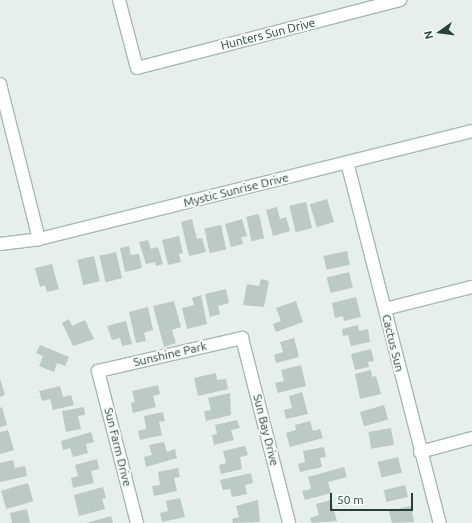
<!DOCTYPE html>
<style>
body{margin:0}
#map{position:relative;width:472px;height:523px;overflow:hidden;background:#e6efeb;font-family:Ubuntu,sans-serif}
div>[style]{position:absolute}
.building>*{inset:0;background:#bbcac4;transform-origin:0 0}
.roads{filter:drop-shadow(1px 0 #a8b8b2) drop-shadow(-1px 0 #a8b8b2) drop-shadow(0 1px #a8b8b2) drop-shadow(0 -1px #a8b8b2)}
.minor>*{height:12px;margin:-6px;padding:0 6px;transform-origin:6px;border-radius:6px;background:#fff}
span{translate:-50% -50%;white-space:nowrap;text-align:center;line-height:1.15;-webkit-text-stroke:4px #f7fbf9;paint-order:stroke}
.street-label{font-size:12px;color:#24423a}
.north{position:absolute;left:420px;top:12px;width:40px;height:40px;-webkit-text-stroke:3px #f7fbf9;paint-order:stroke;rotate:256deg;font-size:11px;font-weight:700;line-height:16px;text-align:center;color:#24423a}
.north::after{content:'';display:block;margin:auto;width:14px;height:18px;background:#24423a;clip-path:polygon(50% 0,100% 100%,50% 72%,0 100%)}
.scale{position:absolute;left:330px;top:493px;width:83px;height:18px;box-sizing:border-box;border:2px solid #24423a;border-top:0;padding-left:5px;font-size:12px;line-height:14px;white-space:nowrap;color:#24423a;-webkit-text-stroke:3px #f7fbf9;paint-order:stroke}
</style>
<div id="map">
<div class="building">
<div style="left:327px;top:199px;width:24px;height:18px;rotate:73deg"></div>
<div style="left:306px;top:202px;width:27px;height:17px;rotate:77deg"></div>
<div style="clip-path:polygon(277px 207px,280px 219px,286px 217px,290px 231px,273px 236px,266px 210px)"></div>
<div style="left:259px;top:214px;width:25px;height:13px;rotate:78deg"></div>
<div style="clip-path:polygon(192px 219px,197px 239px,202px 238px,206px 252px,189px 256px,181px 222px)"></div>
<div style="clip-path:polygon(242px 219px,247px 236px,241px 237px,243px 244px,231px 247px,225px 224px)"></div>
<div style="left:221px;top:225px;width:25px;height:17px;rotate:78deg"></div>
<div style="clip-path:polygon(179px 236px,183px 253px,179px 254px,181px 262px,168px 265px,162px 240px)"></div>
<div style="clip-path:polygon(148px 240px,151px 249px,158px 247px,163px 264px,156px 266px,155px 262px,146px 264px,139px 242px)"></div>
<div style="clip-path:polygon(129px 246px,131px 255px,139px 254px,142px 268px,125px 272px,120px 248px)"></div>
<div style="left:347px;top:251px;width:14px;height:24px;rotate:78deg"></div>
<div style="left:116px;top:252px;width:27px;height:17px;rotate:77deg"></div>
<div style="left:94px;top:256px;width:26px;height:17px;rotate:77deg"></div>
<div style="clip-path:polygon(52px 264px,59px 289px,47px 292px,45px 285px,40px 287px,35px 268px)"></div>
<div style="left:349px;top:272px;width:16px;height:23px;rotate:76deg"></div>
<div style="clip-path:polygon(261px 279px,269px 281px,264px 307px,243px 305px,247px 284px,259px 286px)"></div>
<div style="clip-path:polygon(226px 289px,229px 303px,218px 306px,220px 314px,210px 317px,205px 294px)"></div>
<div style="clip-path:polygon(201px 295px,207px 324px,187px 329px,182px 308px,194px 305px,192px 298px)"></div>
<div style="clip-path:polygon(356px 297px,361px 317px,344px 321px,343px 316px,335px 318px,332px 303px)"></div>
<div style="clip-path:polygon(174px 301px,181px 327px,172px 330px,176px 343px,164px 347px,153px 306px)"></div>
<div style="clip-path:polygon(296px 301px,303px 322px,276px 332px,273px 324px,281px 321px,276px 308px)"></div>
<div style="clip-path:polygon(148px 307px,153px 330px,144px 333px,146px 341px,136px 343px,129px 312px)"></div>
<div style="clip-path:polygon(69px 319px,72px 326px,85px 320px,94px 339px,73px 346px,62px 323px)"></div>
<div style="clip-path:polygon(126px 321px,132px 344px,122px 346px,120px 338px,112px 340px,107px 326px)"></div>
<div style="clip-path:polygon(358px 325px,359px 331px,368px 329px,370px 342px,351px 346px,348px 335px,343px 336px,342px 329px)"></div>
<div style="clip-path:polygon(294px 338px,299px 357px,276px 363px,274px 355px,283px 352px,280px 342px)"></div>
<div style="clip-path:polygon(40px 345px,69px 357px,65px 366px,57px 363px,54px 372px,39px 366px,43px 356px,36px 353px)"></div>
<div style="clip-path:polygon(371px 349px,374px 361px,368px 362px,369px 367px,355px 370px,351px 354px)"></div>
<div style="clip-path:polygon(301px 365px,306px 386px,278px 393px,275px 383px,284px 381px,281px 370px)"></div>
<div style="clip-path:polygon(371px 370px,372px 377px,376px 376px,381px 394px,360px 399px,355px 374px)"></div>
<div style="clip-path:polygon(216px 373px,217px 380px,226px 379px,228px 389px,198px 396px,194px 378px)"></div>
<div style="clip-path:polygon(0 379px,5px 395px,0 397px)"></div>
<div style="clip-path:polygon(158px 385px,160px 394px,153px 396px,156px 407px,133px 413px,131px 403px,135px 402px,132px 391px)"></div>
<div style="clip-path:polygon(60px 386px,63px 397px,71px 395px,74px 405px,53px 410px,50px 399px,42px 401px,39px 391px)"></div>
<div style="clip-path:polygon(302px 392px,308px 414px,286px 419px,284px 410px,292px 408px,289px 396px)"></div>
<div style="clip-path:polygon(230px 393px,231px 415px,206px 421px,204px 411px,211px 410px,208px 398px)"></div>
<div style="left:384px;top:405px;width:15px;height:25px;rotate:74deg"></div>
<div style="clip-path:polygon(2px 407px,7px 425px,0 427px,0 408px)"></div>
<div style="clip-path:polygon(84px 407px,85px 415px,78px 416px,81px 429px,66px 432px,62px 411px)"></div>
<div style="clip-path:polygon(163px 412px,165px 421px,159px 422px,162px 435px,140px 440px,138px 431px,146px 429px,144px 416px)"></div>
<div style="clip-path:polygon(237px 420px,240px 428px,231px 430px,234px 440px,214px 445px,212px 435px,217px 434px,215px 425px)"></div>
<div style="clip-path:polygon(310px 421px,313px 431px,320px 429px,323px 438px,290px 447px,286px 433px,296px 430px,295px 425px)"></div>
<div style="left:391px;top:428px;width:17px;height:23px;rotate:80deg"></div>
<div style="clip-path:polygon(8px 430px,14px 450px,0 454px,0 432px)"></div>
<div style="clip-path:polygon(91px 432px,94px 442px,86px 444px,88px 453px,73px 457px,70px 448px,63px 450px,61px 441px)"></div>
<div style="clip-path:polygon(164px 442px,167px 452px,175px 449px,177px 458px,146px 467px,144px 457px,152px 455px,149px 445px)"></div>
<div style="clip-path:polygon(245px 446px,248px 455px,240px 457px,242px 469px,221px 474px,219px 465px,226px 463px,223px 451px)"></div>
<div style="clip-path:polygon(324px 447px,326px 457px,320px 458px,322px 467px,300px 472px,298px 464px,305px 462px,303px 451px)"></div>
<div style="left:398px;top:457px;width:16px;height:21px;rotate:76deg"></div>
<div style="clip-path:polygon(97px 459px,99px 469px,91px 471px,94px 483px,73px 488px,71px 478px,78px 476px,75px 465px)"></div>
<div style="clip-path:polygon(13px 460px,15px 468px,25px 466px,27px 476px,0 482px,0 463px)"></div>
<div style="clip-path:polygon(344px 467px,347px 477px,328px 482px,331px 493px,305px 500px,302px 491px,311px 489px,308px 477px)"></div>
<div style="clip-path:polygon(178px 468px,180px 477px,174px 478px,177px 491px,154px 496px,152px 486px,160px 485px,158px 472px)"></div>
<div style="clip-path:polygon(251px 473px,253px 483px,245px 485px,247px 494px,232px 497px,230px 489px,223px 490px,220px 480px)"></div>
<div style="left:28px;top:483px;width:19px;height:28px;rotate:74deg"></div>
<div style="left:405px;top:485px;width:12px;height:22px;rotate:76deg"></div>
<div style="clip-path:polygon(103px 487px,106px 498px,102px 499px,105px 509px,79px 516px,74px 495px)"></div>
<div style="clip-path:polygon(180px 498px,185px 517px,162px 522px,160px 513px,168px 511px,166px 501px)"></div>
<div style="clip-path:polygon(258px 500px,260px 522px,233px 523px,232px 519px,239px 517px,236px 506px)"></div>
<div style="clip-path:polygon(331px 500px,337px 521px,312px 523px,310px 518px,319px 515px,316px 504px)"></div>
<div style="clip-path:polygon(411px 506px,414px 522px,392px 523px,389px 511px)"></div>
<div style="clip-path:polygon(27px 509px,30px 523px,12px 523px,10px 513px)"></div>
<div style="clip-path:polygon(111px 516px,113px 523px,86px 523px)"></div>
</div>
<div class="roads">
<div class="minor">
<div style="left:119px;top:0;width:70px;rotate:75.2deg"></div>
<div style="left:137px;top:68px;width:272px;rotate:-14.5deg"></div>
<div style="left:0;top:84px;width:160px;rotate:75.9deg"></div>
<div style="left:347px;top:162px;width:373px;rotate:75.6deg"></div>
<div style="left:0;top:244px;width:39px;rotate:-7deg"></div>
<div style="left:39px;top:239px;width:446px;rotate:-14deg"></div>
<div style="left:385px;top:309px;width:90px;rotate:-14.2deg"></div>
<div style="left:420px;top:452px;width:54px;rotate:-15.1deg"></div>
<div style="left:137px;top:523px;width:157px;rotate:-104.4deg"></div>
<div style="left:98px;top:371px;width:148px;rotate:-12.9deg"></div>
<div style="left:242px;top:338px;width:191px;rotate:75.7deg"></div>
</div>
</div>
<div class="street-label">
<span style="left:268px;top:34px;rotate:-14deg">Hunters Sun Drive</span>
<span style="left:236px;top:190px;rotate:-14deg">Mystic Sunrise Drive</span>
<span style="left:393px;top:343px;rotate:76deg">Cactus Sun</span>
<span style="left:170px;top:354px;rotate:-13deg">Sunshine Park</span>
<span style="left:266px;top:430px;rotate:76deg">Sun Bay Drive</span>
<span style="left:118px;top:447px;rotate:76deg">Sun Farm Drive</span>
</div>
<div class="north">N</div>
<div class="scale">50 m</div>
</div>
